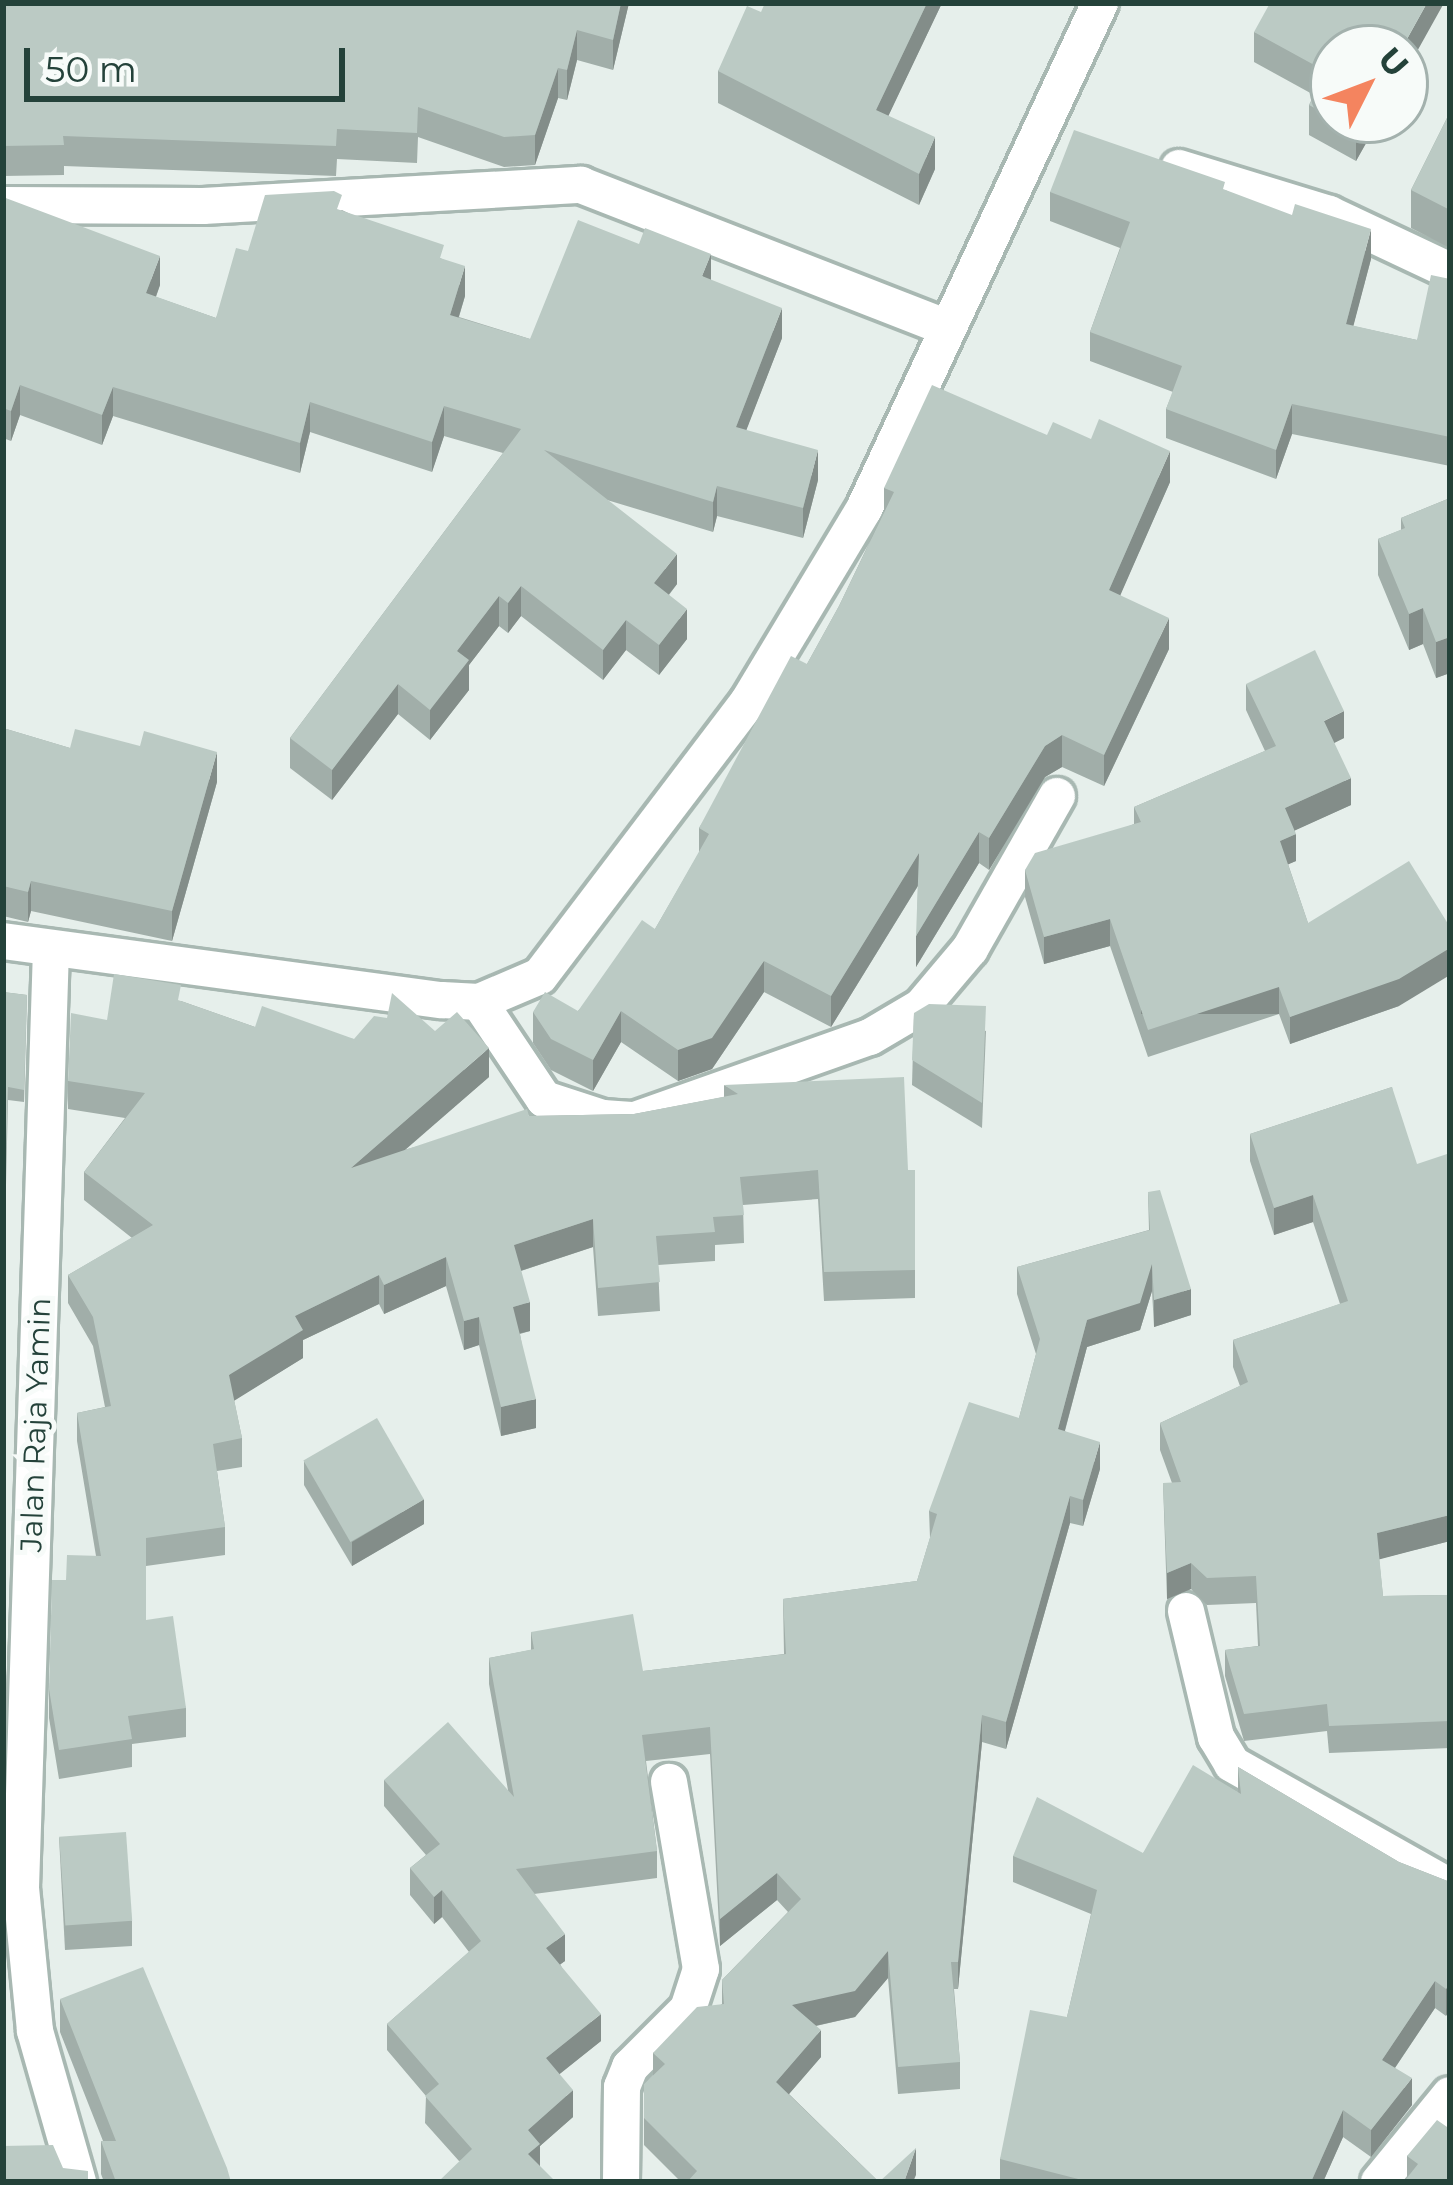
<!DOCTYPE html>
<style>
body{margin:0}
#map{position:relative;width:1453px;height:2185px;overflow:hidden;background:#e6efeb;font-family:Montserrat,sans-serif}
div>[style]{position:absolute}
.roads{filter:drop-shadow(3px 0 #a8b8b2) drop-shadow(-3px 0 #a8b8b2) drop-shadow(0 3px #a8b8b2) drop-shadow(0 -3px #a8b8b2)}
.minor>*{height:36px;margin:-18px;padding:0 18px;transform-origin:18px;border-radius:18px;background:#fff}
.wall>*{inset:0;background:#a1aea9}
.shaded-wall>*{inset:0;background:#838d89;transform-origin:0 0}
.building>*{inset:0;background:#bbcac4;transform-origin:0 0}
span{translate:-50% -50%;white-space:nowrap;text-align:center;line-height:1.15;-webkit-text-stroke:10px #f7fbf9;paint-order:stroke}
.street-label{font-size:30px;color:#24423a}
.frame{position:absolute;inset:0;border:6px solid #24423a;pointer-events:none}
.north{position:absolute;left:1309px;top:24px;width:120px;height:120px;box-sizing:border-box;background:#f7fbf9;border:3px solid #a3b1ad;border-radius:50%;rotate:48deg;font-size:33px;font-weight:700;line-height:48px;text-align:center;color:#24423a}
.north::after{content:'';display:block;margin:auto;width:42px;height:54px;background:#f4845f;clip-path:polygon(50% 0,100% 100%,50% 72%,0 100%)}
.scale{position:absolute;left:24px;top:48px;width:321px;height:54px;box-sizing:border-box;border:6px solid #24423a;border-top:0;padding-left:15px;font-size:36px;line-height:42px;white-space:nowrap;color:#24423a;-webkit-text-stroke:9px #f7fbf9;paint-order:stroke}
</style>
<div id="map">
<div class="roads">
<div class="minor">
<div style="left:1179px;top:168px;width:157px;rotate:17deg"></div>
<div style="left:1329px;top:214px;width:134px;rotate:25.2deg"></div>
<div style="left:3px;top:205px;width:200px;rotate:0.3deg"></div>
<div style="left:203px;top:206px;width:379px;rotate:-3.2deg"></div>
<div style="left:581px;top:185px;width:392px;rotate:21.3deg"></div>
<div style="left:3px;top:941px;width:443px;rotate:7.7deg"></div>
<div style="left:442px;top:1000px;width:37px;rotate:3deg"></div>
<div style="left:479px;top:1002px;width:66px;rotate:-23.1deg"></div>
<div style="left:540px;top:976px;width:344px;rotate:-52.8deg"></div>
<div style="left:748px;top:702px;width:225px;rotate:-59deg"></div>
<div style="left:864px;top:509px;width:558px;rotate:-65deg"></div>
<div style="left:51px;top:949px;width:939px;rotate:91.83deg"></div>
<div style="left:21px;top:1888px;width:144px;rotate:84.4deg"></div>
<div style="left:35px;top:2031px;width:157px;rotate:74.1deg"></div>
<div style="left:479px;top:1002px;width:117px;rotate:56.2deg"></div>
<div style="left:544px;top:1099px;width:62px;rotate:17.9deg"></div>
<div style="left:603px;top:1118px;width:32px;rotate:4deg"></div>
<div style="left:635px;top:1120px;width:249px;rotate:-19.5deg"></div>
<div style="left:870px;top:1037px;width:59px;rotate:-30.5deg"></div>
<div style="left:921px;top:1007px;width:76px;rotate:-49.8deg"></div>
<div style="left:970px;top:949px;width:176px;rotate:-60.4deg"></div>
<div style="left:1186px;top:1611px;width:130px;rotate:76.6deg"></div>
<div style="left:1216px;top:1737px;width:31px;rotate:59deg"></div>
<div style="left:1232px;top:1764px;width:250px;rotate:29.4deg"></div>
<div style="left:621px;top:2182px;width:95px;rotate:-89.4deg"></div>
<div style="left:622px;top:2087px;width:22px;rotate:-68deg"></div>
<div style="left:630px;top:2067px;width:82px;rotate:-45deg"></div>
<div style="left:688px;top:2009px;width:42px;rotate:-72deg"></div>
<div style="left:701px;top:1969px;width:190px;rotate:-99.7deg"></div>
<div style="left:1379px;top:2182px;width:112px;rotate:-50.8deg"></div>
</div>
</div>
<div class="wall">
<div style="clip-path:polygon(3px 3px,629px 3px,613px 70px,577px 60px,567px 100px,558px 98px,535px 165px,504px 167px,418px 137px,417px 163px,337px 159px,336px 176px,64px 166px,64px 175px,3px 176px)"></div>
<div style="clip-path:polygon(942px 3px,888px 116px,935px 169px,919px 205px,718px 103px,718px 71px,761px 12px)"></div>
<div style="clip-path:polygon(1254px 32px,1333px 48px,1333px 120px,1379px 120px,1356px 161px,1309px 135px,1309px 105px,1314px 95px,1254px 62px)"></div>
<div style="clip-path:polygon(1450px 112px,1450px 248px,1411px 228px,1411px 190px)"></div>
<div style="clip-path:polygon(1225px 190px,1371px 259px,1353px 326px,1417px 340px,1450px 279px,1450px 466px,1292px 434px,1276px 479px,1166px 438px,1166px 409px,1173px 392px,1090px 361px,1090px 332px,1120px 248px,1050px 221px,1050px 192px)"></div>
<div style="clip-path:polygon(3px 197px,160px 285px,156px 297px,216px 318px,248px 251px,342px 210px,444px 260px,465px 296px,459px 317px,530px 339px,711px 280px,782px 338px,746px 430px,818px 480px,803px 538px,717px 516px,713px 532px,607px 500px,677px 584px,669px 595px,687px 639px,659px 675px,626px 650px,603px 680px,521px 616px,508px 633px,499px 626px,469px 665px,469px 690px,430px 740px,398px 714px,332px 800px,290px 768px,290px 738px,503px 453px,444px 436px,432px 472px,310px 432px,300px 473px,113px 416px,102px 445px,20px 415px,11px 441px,3px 438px)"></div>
<div style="clip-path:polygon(1047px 435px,1170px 482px,1120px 595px,1169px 649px,1104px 786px,1062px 767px,1045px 777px,989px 870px,979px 863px,916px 967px,918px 886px,831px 1027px,764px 992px,712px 1069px,678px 1081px,621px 1042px,593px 1091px,551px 1070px,533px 1043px,533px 1012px,578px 1011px,655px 929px,699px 853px,699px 828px,807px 664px,839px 606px,884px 512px,884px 488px)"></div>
<div style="clip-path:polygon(1450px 498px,1450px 673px,1436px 678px,1423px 644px,1409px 650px,1378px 575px,1378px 539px,1401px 530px,1401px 518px)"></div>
<div style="clip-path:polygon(1246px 684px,1344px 738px,1334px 743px,1351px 805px,1295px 830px,1296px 861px,1288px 864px,1308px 923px,1399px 1006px,1290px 1044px,1279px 1014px,1148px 1057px,1110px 946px,1044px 964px,1025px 897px,1025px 870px,1134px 824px,1134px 807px,1265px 751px,1246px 710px)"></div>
<div style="clip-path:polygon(3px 728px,70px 748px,217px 782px,172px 941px,31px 911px,28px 922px,3px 916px)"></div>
<div style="clip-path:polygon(3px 992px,27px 995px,24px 1102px,8px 1100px,6px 1185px,3px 1184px)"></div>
<div style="clip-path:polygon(181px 1001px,255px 1027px,354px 1039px,489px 1077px,404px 1150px,529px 1116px,634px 1114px,724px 1097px,724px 1085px,908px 1170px,915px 1170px,915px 1298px,824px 1301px,818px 1199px,743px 1205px,744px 1243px,715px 1245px,715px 1261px,658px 1265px,660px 1311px,598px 1316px,593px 1247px,521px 1271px,530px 1331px,520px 1334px,536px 1428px,501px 1436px,479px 1345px,464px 1350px,446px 1286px,384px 1314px,379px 1304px,303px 1340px,303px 1358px,234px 1400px,242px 1438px,242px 1467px,217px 1471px,225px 1527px,225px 1555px,146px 1566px,146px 1620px,186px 1708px,186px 1737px,132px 1744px,132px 1767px,59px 1779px,49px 1718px,49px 1689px,66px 1580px,96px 1556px,77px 1441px,77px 1413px,105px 1407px,93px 1346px,68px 1303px,68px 1275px,132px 1238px,84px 1200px,84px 1172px,125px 1118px,68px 1109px,68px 1081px,107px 1020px)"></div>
<div style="clip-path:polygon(914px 1013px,986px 1031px,982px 1128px,912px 1085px)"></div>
<div style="clip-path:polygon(1392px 1087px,1450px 1541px,1379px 1559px,1383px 1596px,1450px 1595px,1450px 1748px,1329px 1753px,1327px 1731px,1244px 1741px,1225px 1676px,1225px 1650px,1258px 1646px,1256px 1603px,1207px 1605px,1191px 1589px,1167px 1599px,1163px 1483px,1172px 1483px,1160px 1450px,1160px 1423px,1240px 1386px,1233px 1367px,1233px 1340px,1340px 1304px,1313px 1222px,1274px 1235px,1250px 1161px,1250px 1134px)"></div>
<div style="clip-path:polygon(1148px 1192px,1191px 1315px,1154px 1327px,1152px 1291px,1140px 1330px,1087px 1347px,1065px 1431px,1100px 1469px,1083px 1526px,1070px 1523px,1006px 1749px,982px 1742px,958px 1989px,954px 1989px,960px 2062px,960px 2089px,898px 2094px,888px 1978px,855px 2017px,816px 2026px,821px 2057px,789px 2094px,879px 2182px,681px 2182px,644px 2145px,644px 2084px,653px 2076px,653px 2053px,722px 2004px,722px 1980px,788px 1912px,777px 1900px,720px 1946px,710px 1754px,646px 1761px,657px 1851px,657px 1878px,534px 1894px,565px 1961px,560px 1964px,601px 2041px,559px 2074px,573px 2117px,540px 2146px,459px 2161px,425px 2123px,426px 2096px,387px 2050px,387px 2024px,469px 1952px,442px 1917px,434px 1924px,410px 1895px,410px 1868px,426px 1855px,384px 1806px,384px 1780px,508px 1790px,489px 1684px,489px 1658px,531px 1650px,531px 1632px,643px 1671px,784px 1654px,783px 1599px,917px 1581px,930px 1538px,929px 1511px,1019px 1418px,1036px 1354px,1017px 1294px,1017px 1267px,1149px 1230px)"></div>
<div style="clip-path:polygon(304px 1461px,424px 1524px,352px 1566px,304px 1485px)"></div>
<div style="clip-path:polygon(1238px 1767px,1399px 1862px,1450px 1882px,1446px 2016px,1435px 2008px,1395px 2068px,1412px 2105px,1371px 2157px,1343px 2137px,1323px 2182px,1000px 2182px,1000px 2159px,1067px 2017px,1091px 1914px,1013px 1882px,1013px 1856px,1143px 1853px,1238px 1792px)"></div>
<div style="clip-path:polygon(59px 1837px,132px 1921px,132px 1946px,65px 1950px)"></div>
<div style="clip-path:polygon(60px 1999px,231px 2182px,104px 2182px,101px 2174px,101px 2141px,103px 2141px,60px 2032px)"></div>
<div style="clip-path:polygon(1450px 2129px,1407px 2177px,1407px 2156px)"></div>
</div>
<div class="shaded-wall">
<div style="clip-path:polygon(621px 3px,629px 3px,613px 70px,613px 40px)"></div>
<div style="clip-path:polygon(927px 3px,942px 3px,876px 142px,876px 110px)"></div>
<div style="clip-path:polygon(1427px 3px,1444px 3px,1405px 73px,1405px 48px,1402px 48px)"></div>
<div style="clip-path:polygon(577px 30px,577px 60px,567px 100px,567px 70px)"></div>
<div style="clip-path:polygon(558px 68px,558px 98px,535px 165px,535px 135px)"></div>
<div style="clip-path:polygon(1362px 120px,1379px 120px,1356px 161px,1356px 131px)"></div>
<div style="clip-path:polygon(935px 137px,935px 169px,919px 205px,919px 174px)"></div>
<div style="clip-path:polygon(1371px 229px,1371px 259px,1346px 354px,1346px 324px)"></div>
<div style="clip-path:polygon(711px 254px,711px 284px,702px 276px)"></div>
<div style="clip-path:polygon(160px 256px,160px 285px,146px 323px,146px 293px)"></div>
<div style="clip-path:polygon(465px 266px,465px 296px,450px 345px,450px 315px)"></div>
<div style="clip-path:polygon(782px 308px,782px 338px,736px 457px,736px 427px)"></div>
<div style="clip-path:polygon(20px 385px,20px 415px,11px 441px,11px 411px)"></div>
<div style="clip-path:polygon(113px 387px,113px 416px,102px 445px,102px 415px)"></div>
<div style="clip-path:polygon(310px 402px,310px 432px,300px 473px,300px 443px)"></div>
<div style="clip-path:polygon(1292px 404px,1292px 434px,1276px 479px,1276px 450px)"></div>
<div style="clip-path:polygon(444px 406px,444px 436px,432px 472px,432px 442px)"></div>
<div style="clip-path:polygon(818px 450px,818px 480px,803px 538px,803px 508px)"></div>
<div style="clip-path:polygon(1170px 451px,1170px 482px,1109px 621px,1109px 590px)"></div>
<div style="clip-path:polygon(717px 486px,717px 516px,713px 532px,713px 502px)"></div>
<div style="clip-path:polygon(677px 554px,677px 584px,654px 613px,654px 583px)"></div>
<div style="clip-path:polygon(521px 586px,521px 616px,508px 633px,508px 603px)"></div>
<div style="clip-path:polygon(499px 596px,499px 626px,469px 665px,469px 690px,430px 740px,430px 710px,457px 651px)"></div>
<div style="clip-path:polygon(1423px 608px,1423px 644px,1409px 650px,1409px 614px)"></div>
<div style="clip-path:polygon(687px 609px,687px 639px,659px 675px,659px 645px)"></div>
<div style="clip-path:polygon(1169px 618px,1169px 649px,1104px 786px,1104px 755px)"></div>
<div style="clip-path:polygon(626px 620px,626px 650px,603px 680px,603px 650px)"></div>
<div style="clip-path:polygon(1450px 637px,1450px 673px,1436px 678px,1436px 642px)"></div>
<div style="clip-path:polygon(398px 684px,398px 714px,332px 800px,332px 770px)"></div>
<div style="clip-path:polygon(1344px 711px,1344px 738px,1324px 748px,1324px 721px)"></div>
<div style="clip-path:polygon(1062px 735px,1062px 767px,1045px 777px,989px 870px,989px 838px,1045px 746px)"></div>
<div style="clip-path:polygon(217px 752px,217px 782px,172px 941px,172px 911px)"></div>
<div style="clip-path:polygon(1351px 778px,1351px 805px,1285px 835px,1285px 808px)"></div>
<div style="clip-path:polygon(979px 832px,979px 863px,916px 967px,916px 936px)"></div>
<div style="clip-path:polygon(1296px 834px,1296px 861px,1280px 868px,1280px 841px)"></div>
<div style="clip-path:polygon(919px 853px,919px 884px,831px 1027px,831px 996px)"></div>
<div style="clip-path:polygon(31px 881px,31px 911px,28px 922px,28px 892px)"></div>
<div style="clip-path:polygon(1110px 919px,1110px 946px,1044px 964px,1044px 937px)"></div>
<div style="clip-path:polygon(1450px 948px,1450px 975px,1399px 1006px,1290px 1044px,1290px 1017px)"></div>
<div style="clip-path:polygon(764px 961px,764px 992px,712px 1069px,678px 1081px,678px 1050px)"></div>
<div style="left:1279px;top:987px;width:27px;height:138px;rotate:90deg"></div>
<div style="clip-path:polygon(621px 1011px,621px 1042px,593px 1091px,593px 1060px)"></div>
<div style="clip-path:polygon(489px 1048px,489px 1077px,351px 1197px,351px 1168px)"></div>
<div style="clip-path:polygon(1313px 1195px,1313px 1222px,1274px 1235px,1274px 1208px)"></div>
<div style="clip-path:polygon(593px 1219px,593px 1247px,514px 1273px,514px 1245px)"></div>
<div style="clip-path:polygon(446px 1257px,446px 1286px,384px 1314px,384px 1285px)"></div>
<div style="clip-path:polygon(1152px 1264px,1152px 1291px,1140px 1330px,1087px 1347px,1058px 1456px,1058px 1429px,1087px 1320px)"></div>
<div style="clip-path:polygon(379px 1275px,379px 1304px,303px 1340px,303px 1358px,229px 1404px,229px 1375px,295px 1316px)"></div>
<div style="clip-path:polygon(1191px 1289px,1191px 1315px,1154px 1327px,1154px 1300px)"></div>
<div style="clip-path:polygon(530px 1302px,530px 1331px,513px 1335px,513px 1307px)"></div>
<div style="clip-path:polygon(479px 1317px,479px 1345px,464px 1350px,464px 1321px)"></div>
<div style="clip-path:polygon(536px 1399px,536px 1428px,501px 1436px,501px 1407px)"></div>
<div style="clip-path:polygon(1100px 1442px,1100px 1469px,1083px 1526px,1083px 1500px)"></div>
<div style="clip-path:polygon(1070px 1496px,1070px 1523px,1006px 1749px,1006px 1722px)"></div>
<div style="clip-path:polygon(424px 1499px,424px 1524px,352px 1566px,352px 1542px)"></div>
<div style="clip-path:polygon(1450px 1515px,1450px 1541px,1377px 1560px,1377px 1533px)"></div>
<div style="clip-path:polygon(1191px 1563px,1191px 1589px,1167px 1599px,1167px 1573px)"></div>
<div style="clip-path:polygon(982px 1715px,982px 1742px,958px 1989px,958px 1962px)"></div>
<div style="clip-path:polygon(777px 1873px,777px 1900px,720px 1946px,720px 1919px)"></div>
<div style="clip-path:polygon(442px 1890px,442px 1917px,434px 1924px,434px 1897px)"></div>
<div style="clip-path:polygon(565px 1934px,565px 1961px,546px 1975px,546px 1948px)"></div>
<div style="clip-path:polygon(888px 1951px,888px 1978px,855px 2017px,792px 2031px,792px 2005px)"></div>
<div style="clip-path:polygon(1435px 1981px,1435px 2008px,1382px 2087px,1382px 2060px)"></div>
<div style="clip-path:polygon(1450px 1983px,1450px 2010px,1446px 2016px,1446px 1989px)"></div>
<div style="clip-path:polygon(601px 2014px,601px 2041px,546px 2085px,546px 2058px)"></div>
<div style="clip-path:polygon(821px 2030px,821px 2057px,776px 2109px,776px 2082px)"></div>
<div style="clip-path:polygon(1412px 2078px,1412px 2105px,1371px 2157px,1371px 2130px)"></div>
<div style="clip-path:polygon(573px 2090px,573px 2117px,540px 2146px,540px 2171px,528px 2181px,528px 2130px)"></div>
<div style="clip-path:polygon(1343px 2110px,1343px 2137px,1323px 2182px,1311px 2182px)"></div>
<div style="clip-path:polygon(916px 2148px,916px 2175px,913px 2182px,904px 2182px)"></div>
</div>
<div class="building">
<div style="clip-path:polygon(3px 3px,621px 3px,613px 40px,577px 30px,567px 70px,558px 68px,535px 135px,504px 137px,418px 107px,417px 133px,337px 129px,336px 146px,63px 136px,64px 145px,3px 146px)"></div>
<div style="clip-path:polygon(765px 3px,927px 3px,876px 110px,935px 137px,919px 174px,718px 71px,747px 6px,761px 12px)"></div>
<div style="clip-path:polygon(1270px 3px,1427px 3px,1402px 48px,1333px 48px,1333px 118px,1309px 105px,1327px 72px,1254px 32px)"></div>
<div style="clip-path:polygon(1450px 112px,1450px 210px,1411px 190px)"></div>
<div style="clip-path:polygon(1336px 120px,1362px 120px,1356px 131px)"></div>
<div style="clip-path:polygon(1074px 130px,1225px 182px,1223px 189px,1292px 215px,1295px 204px,1371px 229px,1346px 324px,1417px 340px,1431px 275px,1450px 279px,1450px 437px,1292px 404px,1276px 450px,1166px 409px,1182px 366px,1090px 332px,1130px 222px,1050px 192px)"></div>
<div style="clip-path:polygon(334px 191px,342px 195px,337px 209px,444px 245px,440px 258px,465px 266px,450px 315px,530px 339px,578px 220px,639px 244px,645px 228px,711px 254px,702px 276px,782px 308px,736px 427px,818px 450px,803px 508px,717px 486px,713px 502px,544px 450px,677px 554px,654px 583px,687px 609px,659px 645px,626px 620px,603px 650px,521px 586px,508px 603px,499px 596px,457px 651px,469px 660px,430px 710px,398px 684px,332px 770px,290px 738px,521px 429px,444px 406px,432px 442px,310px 402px,300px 443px,113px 387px,102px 415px,20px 385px,11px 411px,3px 408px,3px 197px,160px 256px,146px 293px,216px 318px,236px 248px,248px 251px,265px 195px)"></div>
<div style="clip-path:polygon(932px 385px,1047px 435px,1053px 422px,1091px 439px,1099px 419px,1170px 451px,1109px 590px,1169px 618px,1104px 755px,1062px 735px,1045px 746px,989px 838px,979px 832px,916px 936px,919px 853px,831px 996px,764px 961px,712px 1038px,678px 1050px,621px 1011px,593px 1060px,551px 1039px,533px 1012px,545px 992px,578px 1011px,642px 920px,655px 929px,709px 834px,699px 828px,791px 656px,807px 664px,839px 606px,894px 492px,884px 488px)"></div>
<div style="clip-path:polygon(1450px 498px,1450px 637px,1436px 642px,1423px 608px,1409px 614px,1378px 539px,1405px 528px,1401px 518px)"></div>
<div style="clip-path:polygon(1315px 650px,1344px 711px,1324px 721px,1351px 778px,1285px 808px,1296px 834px,1280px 841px,1308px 923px,1409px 861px,1450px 927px,1450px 948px,1399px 979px,1290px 1017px,1279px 987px,1148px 1030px,1110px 919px,1044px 937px,1025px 870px,1035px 853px,1141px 822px,1134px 807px,1276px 746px,1246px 684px)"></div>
<div style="clip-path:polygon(3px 728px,70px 748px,75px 729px,140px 746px,144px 731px,217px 752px,172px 911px,31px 881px,28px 892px,3px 886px)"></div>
<div style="clip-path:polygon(114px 974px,181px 985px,178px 1000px,255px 1027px,262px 1006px,354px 1039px,374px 1016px,387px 1018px,392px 993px,435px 1031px,457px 1012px,489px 1048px,351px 1168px,527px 1109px,529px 1116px,634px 1114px,738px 1094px,724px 1085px,904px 1077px,908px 1170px,915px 1170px,915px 1270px,824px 1272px,818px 1170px,740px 1177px,744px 1215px,713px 1217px,715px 1232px,656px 1236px,660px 1282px,598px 1288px,593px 1219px,514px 1245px,530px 1302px,513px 1307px,536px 1399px,501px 1407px,479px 1317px,464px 1321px,446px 1257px,384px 1285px,379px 1275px,295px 1316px,303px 1330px,229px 1375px,242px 1438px,213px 1444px,225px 1527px,146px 1538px,146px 1620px,173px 1616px,186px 1708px,128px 1716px,132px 1739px,59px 1750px,49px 1689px,52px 1580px,66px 1580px,67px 1555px,101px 1556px,77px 1413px,111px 1406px,93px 1317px,68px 1275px,153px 1225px,84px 1172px,145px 1093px,68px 1081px,71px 1013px,107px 1020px)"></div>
<div style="clip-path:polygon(3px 992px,27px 995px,24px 1090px,3px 1086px)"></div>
<div style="clip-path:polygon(929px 1004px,986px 1006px,982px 1103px,912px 1060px,914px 1013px)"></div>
<div style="clip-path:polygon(3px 1086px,8px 1086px,6px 1154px,3px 1154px)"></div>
<div style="clip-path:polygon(1392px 1087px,1417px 1164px,1450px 1153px,1450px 1515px,1377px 1533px,1383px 1596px,1450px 1595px,1450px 1721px,1329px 1726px,1327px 1704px,1244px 1714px,1225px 1650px,1260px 1646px,1256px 1576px,1207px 1578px,1191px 1563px,1167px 1573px,1163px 1483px,1181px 1482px,1160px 1423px,1248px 1382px,1233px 1340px,1348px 1301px,1313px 1195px,1274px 1208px,1250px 1134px)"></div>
<div style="clip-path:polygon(1160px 1190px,1191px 1289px,1154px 1300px,1152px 1264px,1140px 1303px,1087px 1320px,1058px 1429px,1100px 1442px,1083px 1500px,1070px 1496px,1006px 1722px,982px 1715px,958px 1962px,951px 1962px,960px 2062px,898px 2067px,888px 1951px,855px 1991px,792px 2005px,821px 2030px,776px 2082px,879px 2182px,687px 2182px,697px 2171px,644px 2118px,644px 2084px,665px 2064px,653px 2053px,697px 2007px,724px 2004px,722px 1980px,801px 1899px,777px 1873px,720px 1919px,710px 1727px,642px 1735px,657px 1851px,516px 1869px,565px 1934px,546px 1948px,601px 2014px,546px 2058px,573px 2090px,528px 2130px,540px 2144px,528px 2154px,556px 2182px,438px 2182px,472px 2149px,425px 2096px,439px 2084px,387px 2024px,481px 1941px,442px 1890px,434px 1897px,410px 1868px,440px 1844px,384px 1780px,448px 1722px,514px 1797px,489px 1658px,534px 1649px,531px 1632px,633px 1614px,643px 1671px,786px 1654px,783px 1599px,917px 1581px,937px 1514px,929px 1511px,969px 1402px,1019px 1418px,1040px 1339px,1017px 1267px,1150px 1230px,1148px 1192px)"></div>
<div style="left:377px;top:1418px;width:94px;height:85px;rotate:60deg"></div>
<div style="clip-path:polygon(1193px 1765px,1241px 1794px,1238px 1767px,1399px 1862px,1450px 1882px,1450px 1983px,1446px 1989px,1435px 1981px,1382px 2060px,1412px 2078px,1371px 2130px,1343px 2110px,1311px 2182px,1090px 2182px,1000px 2159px,1030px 2010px,1067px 2017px,1097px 1890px,1013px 1856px,1037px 1797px,1143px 1853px)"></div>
<div style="left:126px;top:1832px;width:89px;height:67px;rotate:86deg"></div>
<div style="clip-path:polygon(143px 1967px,227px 2168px,231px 2182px,116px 2182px,101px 2141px,116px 2141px,60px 1999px)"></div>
<div style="clip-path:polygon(1437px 2120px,1450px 2129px,1450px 2182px,1404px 2182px,1418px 2164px,1407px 2156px)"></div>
<div style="clip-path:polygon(53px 2145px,63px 2168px,88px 2171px,88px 2182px,3px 2182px,3px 2146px)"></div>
<div style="clip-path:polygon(916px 2148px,904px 2182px,879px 2182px)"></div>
</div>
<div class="street-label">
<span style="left:36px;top:1425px;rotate:-88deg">Jalan Raja Yamin</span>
</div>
<div class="frame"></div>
<div class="north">U</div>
<div class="scale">50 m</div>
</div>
